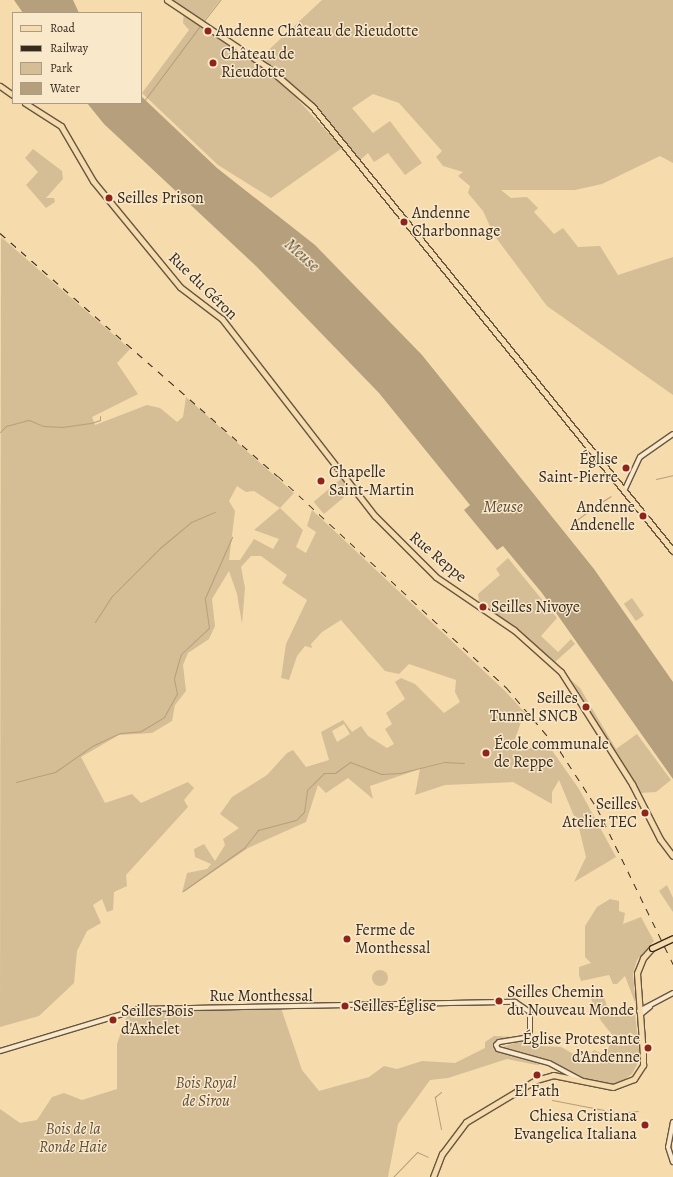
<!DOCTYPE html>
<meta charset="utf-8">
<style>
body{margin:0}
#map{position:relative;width:673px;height:1177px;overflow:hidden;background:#f6dbad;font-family:Alegreya,serif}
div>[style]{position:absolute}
.green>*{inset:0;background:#d5bd95;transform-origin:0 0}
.round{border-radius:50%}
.water>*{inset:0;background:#b59f7c}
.stream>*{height:1px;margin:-0.5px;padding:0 0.5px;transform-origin:0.5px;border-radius:0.5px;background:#b59f7c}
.roads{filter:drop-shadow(1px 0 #665642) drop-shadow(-1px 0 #665642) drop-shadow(0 1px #665642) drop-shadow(0 -1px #665642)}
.minor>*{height:4px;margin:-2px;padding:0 2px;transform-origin:2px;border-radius:2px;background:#f9e8ca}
.major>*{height:5px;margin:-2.5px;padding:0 2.5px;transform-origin:2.5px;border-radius:2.5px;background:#f6dbad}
.rail>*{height:1px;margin-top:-0.5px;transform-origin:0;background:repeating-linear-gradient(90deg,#362a1e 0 7px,transparent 0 14px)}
.bridges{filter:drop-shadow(1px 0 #362a1e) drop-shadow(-1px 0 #362a1e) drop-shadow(0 1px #362a1e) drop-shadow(0 -1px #362a1e)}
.major-bridge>*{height:5px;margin:-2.5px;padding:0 2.5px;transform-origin:2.5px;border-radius:2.5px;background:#f6dbad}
.dots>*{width:11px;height:11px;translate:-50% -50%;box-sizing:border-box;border:2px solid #f9e8ca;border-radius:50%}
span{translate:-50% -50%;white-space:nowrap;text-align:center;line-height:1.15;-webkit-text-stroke:3px #f9e8ca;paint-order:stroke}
.poi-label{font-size:16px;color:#362a1e}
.left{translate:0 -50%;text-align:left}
.right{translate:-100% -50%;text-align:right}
.street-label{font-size:16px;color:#362a1e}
.park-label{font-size:16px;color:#5e4f3c;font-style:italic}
.water-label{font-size:17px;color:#5c4d3a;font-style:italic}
.legend{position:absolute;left:12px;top:12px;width:130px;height:92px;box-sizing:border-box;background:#f9e8ca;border:1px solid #ab9c85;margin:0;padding:5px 7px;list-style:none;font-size:12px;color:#362a1e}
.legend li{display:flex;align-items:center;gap:8px;height:20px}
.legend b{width:20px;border:1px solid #ab9c85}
</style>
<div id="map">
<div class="green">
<div style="clip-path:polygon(167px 0,220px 0,202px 23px,204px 29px,279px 79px,342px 148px,271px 198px,218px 165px,142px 93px,189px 30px,183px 23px,184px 11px)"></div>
<div style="clip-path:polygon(322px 0,673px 0,673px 163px,660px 156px,602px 184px,575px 190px,501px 190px,511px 198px,527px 197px,538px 208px,534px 212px,554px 234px,563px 228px,578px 247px,600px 246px,618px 275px,673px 257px,673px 395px,547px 306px,494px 235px,483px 211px,468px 193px,470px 186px,458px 176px,463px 172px,443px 166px,436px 157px,442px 151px,399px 103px,373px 94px,352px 108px,373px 133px,390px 121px,422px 163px,405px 175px,388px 153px,374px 162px,368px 153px,360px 160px,316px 108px,260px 58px)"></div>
<div style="clip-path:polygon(33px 149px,62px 171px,63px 179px,46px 198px,54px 198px,55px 202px,46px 208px,26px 185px,38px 172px,25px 158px)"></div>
<div style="clip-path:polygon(evenodd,1px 237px,130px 349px,117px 363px,138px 394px,92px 417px,95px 425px,147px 405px,160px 408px,177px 422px,183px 417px,186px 397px,294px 493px,280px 508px,303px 530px,296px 547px,306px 553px,316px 532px,307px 526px,312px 510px,505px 691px,530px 718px,521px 722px,514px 742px,517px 751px,527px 750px,544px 739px,579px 789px,616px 857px,574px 882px,586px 857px,579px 828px,559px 780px,552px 792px,552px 804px,513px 782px,445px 785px,415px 795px,420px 769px,370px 786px,373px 799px,348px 778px,326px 793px,318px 785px,306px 822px,248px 848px,182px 893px,187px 873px,207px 869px,211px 864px,195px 857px,194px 849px,204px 844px,215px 861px,225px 845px,223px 839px,239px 828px,220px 814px,232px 797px,267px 775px,287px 753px,293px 750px,306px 767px,329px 760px,321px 732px,343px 720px,352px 732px,361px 726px,368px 736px,387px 748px,394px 744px,385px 729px,392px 724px,386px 713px,405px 699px,395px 682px,401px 678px,415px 684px,444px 713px,460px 702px,455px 692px,456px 680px,409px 664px,399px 674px,385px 671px,341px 620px,322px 632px,311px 644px,312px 648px,305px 646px,297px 656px,289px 680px,281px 678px,286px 644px,307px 600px,282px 583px,287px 575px,261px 556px,251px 556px,241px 567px,245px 588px,242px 624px,237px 594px,229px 571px,212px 599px,215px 626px,209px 639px,188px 653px,183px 665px,186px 691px,175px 705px,172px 721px,152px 733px,119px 735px,81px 757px,105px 803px,132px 794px,141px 803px,188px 782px,194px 788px,184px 800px,188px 807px,126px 875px,127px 886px,114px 892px,113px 910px,107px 912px,102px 899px,93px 905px,101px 923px,87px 931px,77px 951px,74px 983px,39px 1016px,0 1027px,1px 237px,237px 486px,246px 492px,254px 491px,280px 508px,254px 530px,279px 539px,273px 549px,254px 539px,240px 560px,229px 560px,235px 511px,229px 501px,237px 486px,1px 237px,344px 724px,350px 734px,337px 742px,332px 731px,344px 724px)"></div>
<div style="left:342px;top:478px;width:16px;height:37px;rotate:50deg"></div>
<div style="clip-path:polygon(508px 558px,557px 618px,541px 636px,558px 652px,571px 639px,575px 644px,555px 662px,479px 601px,478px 594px,500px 575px,496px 569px)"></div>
<div style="left:632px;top:598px;width:21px;height:10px;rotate:55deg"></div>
<div style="clip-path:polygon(571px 680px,580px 688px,616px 749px,637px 734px,671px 780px,656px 792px,640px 793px)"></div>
<div style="clip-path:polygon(667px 885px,673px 898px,673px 912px,659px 891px)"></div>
<div style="clip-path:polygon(610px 899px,619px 901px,619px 911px,625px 913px,623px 924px,641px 917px,654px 941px,637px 960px,633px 974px,636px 1005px,625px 976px,617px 984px,613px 984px,609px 975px,581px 981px,579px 975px,579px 967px,591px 963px,585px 957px,585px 926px,597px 907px)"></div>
<div class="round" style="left:372px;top:970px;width:16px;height:16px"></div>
<div style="clip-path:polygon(596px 993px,604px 997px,610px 1015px,621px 1017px,622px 1006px,635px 1014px,640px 1059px,632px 1074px,617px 1085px,588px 1084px,549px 1063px,537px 1065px,507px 1059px,448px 1078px,430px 1080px,398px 1124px,388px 1177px,0 1177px,0 1109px,20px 1123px,37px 1120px,52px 1097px,64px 1093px,82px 1100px,117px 1089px,117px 1044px,128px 1012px,281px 1008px,302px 1070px,319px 1091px,369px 1077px,384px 1066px,397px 1069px,422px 1061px,455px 1063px,485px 1048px,485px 1042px,494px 1036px,515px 1037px,515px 1040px,495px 1042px,497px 1049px,523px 1040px,541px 1046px,561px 1047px,584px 1060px,594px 1050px,605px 1055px,614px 1037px,601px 1021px,591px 999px)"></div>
</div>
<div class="water">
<div style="clip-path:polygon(14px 0,73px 0,79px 13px,23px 13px)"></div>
<div style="clip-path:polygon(141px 96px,217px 168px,315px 245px,422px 355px,594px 569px,673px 682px,673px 779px,542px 593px,503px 546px,497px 550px,464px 510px,470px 505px,379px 393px,256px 266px,104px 124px,87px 103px,141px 103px)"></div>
</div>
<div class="stream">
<div style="left:203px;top:22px;width:28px;rotate:-52deg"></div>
<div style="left:144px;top:101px;width:94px;rotate:-53.3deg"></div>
<div style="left:0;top:432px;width:8px;rotate:-45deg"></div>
<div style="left:6px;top:426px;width:24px;rotate:-15deg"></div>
<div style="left:29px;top:420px;width:15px;rotate:23deg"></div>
<div style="left:43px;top:426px;width:19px;rotate:3deg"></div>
<div style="left:62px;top:427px;width:29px;rotate:-8deg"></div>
<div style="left:91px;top:423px;width:9px;rotate:-18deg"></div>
<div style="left:100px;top:420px;width:4px;rotate:-90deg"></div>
<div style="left:656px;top:479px;width:17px;rotate:-13deg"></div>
<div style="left:603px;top:501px;width:9px;rotate:-32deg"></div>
<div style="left:575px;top:521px;width:19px;rotate:-36deg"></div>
<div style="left:95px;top:622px;width:31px;rotate:-57deg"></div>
<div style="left:112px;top:596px;width:68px;rotate:-45deg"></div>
<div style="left:160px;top:548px;width:40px;rotate:-40deg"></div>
<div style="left:191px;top:522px;width:26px;rotate:-23deg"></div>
<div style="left:16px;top:782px;width:40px;rotate:-14.4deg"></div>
<div style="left:55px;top:772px;width:45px;rotate:-35.1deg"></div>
<div style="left:92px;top:746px;width:31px;rotate:-25deg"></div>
<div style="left:120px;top:733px;width:21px;rotate:-5deg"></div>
<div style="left:141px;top:731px;width:27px;rotate:-31deg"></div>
<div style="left:164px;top:717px;width:26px;rotate:-61deg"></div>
<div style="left:177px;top:694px;width:16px;rotate:-101deg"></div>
<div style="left:174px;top:678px;width:25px;rotate:-74deg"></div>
<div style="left:181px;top:654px;width:38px;rotate:-43deg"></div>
<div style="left:209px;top:628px;width:30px;rotate:-98deg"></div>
<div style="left:205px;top:598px;width:67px;rotate:-66.1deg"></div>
<div style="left:183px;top:891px;width:75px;rotate:-35.2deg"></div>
<div style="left:244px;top:848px;width:23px;rotate:-52deg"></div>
<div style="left:258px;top:830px;width:39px;rotate:-15deg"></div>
<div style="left:296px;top:820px;width:11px;rotate:-45deg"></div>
<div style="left:304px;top:812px;width:22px;rotate:-82deg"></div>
<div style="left:307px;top:790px;width:24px;rotate:-45deg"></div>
<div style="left:324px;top:773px;width:11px"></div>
<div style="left:335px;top:773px;width:19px;rotate:-36deg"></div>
<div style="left:350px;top:762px;width:33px;rotate:21deg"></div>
<div style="left:381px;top:774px;width:19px;rotate:-3deg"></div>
<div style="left:400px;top:773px;width:45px;rotate:-14deg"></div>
<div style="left:444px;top:762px;width:20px;rotate:3deg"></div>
<div style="left:552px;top:1100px;width:69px;rotate:10.8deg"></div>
<div style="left:620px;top:1113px;width:18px;rotate:-6deg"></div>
<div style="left:441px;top:1129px;width:33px;rotate:-101deg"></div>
<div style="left:435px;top:1097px;width:8px;rotate:-40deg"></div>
<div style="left:393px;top:1177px;width:35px;rotate:-46deg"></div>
<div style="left:417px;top:1152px;width:12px;rotate:24deg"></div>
</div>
<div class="roads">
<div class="minor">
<div style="left:625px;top:489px;width:35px;rotate:-65deg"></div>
<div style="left:640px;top:457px;width:40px;rotate:-34.9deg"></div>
<div style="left:639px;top:1011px;width:38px;rotate:-28deg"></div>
<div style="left:640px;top:1015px;width:13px;rotate:-39deg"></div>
<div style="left:0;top:1051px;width:145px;rotate:-16.8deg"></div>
<div style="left:139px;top:1009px;width:376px;rotate:-1.1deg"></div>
<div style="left:515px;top:1002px;width:18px;rotate:34deg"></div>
<div style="left:530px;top:1012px;width:19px;rotate:90deg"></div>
<div style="left:530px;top:1031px;width:9px;rotate:131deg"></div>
<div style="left:524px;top:1038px;width:25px;rotate:171deg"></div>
<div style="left:499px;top:1042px;width:4px;rotate:135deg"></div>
<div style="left:496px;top:1045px;width:4px;rotate:63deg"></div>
<div style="left:498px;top:1049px;width:53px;rotate:15.4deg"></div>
<div style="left:549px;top:1063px;width:36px;rotate:28deg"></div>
<div style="left:673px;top:1122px;width:25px;rotate:101deg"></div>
<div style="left:668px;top:1147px;width:16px;rotate:72deg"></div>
</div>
<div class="major">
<div style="left:167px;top:0;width:120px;rotate:33.8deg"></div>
<div style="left:267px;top:67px;width:60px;rotate:40.9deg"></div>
<div style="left:312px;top:106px;width:573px;rotate:50.95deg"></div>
<div style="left:0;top:86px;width:16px;rotate:35deg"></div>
<div style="left:25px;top:103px;width:43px;rotate:32.6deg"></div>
<div style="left:61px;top:126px;width:64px;rotate:59.8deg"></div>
<div style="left:93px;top:181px;width:137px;rotate:50.6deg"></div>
<div style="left:180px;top:287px;width:53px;rotate:37.3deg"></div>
<div style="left:222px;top:319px;width:249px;rotate:52.2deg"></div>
<div style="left:375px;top:516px;width:86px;rotate:45deg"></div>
<div style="left:436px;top:577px;width:94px;rotate:34.2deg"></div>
<div style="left:514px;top:630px;width:63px;rotate:41.8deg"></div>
<div style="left:561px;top:672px;width:133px;rotate:57.6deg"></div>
<div style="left:632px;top:784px;width:62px;rotate:63deg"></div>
<div style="left:660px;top:839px;width:21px;rotate:53deg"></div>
<div style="left:433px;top:1177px;width:25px;rotate:-69deg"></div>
<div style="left:442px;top:1154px;width:40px;rotate:-53deg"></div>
<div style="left:466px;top:1122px;width:82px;rotate:-31deg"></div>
<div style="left:536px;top:1080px;width:18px;rotate:-16deg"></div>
<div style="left:553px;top:1075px;width:61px;rotate:11.3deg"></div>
<div style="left:613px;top:1087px;width:22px;rotate:-21deg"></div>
<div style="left:634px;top:1079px;width:17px;rotate:-57deg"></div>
<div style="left:643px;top:1065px;width:10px;rotate:-90deg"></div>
<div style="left:643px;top:1055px;width:82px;rotate:-94.2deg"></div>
<div style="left:637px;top:973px;width:16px;rotate:-68deg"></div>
<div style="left:643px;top:958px;width:13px;rotate:-48deg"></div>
</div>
</div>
<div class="rail">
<div style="left:0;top:233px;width:369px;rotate:41.2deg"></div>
<div style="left:278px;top:476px;width:311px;rotate:42.8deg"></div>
<div style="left:506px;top:687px;width:84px;rotate:49.8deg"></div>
<div style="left:560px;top:751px;width:68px;rotate:57deg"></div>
<div style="left:597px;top:808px;width:174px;rotate:64deg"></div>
</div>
<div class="bridges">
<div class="major-bridge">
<div style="left:652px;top:948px;width:23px;rotate:-25deg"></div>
</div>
</div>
<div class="dots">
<div style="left:208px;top:31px;background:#8f2418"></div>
<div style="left:213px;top:63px;background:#8f2418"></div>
<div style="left:109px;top:198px;background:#8f2418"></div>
<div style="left:404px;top:222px;background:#8f2418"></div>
<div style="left:626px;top:468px;background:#8f2418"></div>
<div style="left:321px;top:481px;background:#8f2418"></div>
<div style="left:643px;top:516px;background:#8f2418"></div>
<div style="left:483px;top:607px;background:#8f2418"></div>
<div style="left:586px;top:707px;background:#8f2418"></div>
<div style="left:486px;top:753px;background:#8f2418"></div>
<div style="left:645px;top:813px;background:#8f2418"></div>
<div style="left:347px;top:939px;background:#8f2418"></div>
<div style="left:499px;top:1001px;background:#8f2418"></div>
<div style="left:345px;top:1006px;background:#8f2418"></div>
<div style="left:113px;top:1020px;background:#8f2418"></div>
<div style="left:648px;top:1048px;background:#8f2418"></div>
<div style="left:537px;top:1075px;background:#8f2418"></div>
<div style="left:645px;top:1125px;background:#8f2418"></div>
</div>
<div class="poi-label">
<span class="left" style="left:216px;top:31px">Andenne Château de Rieudotte</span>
<span class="left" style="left:221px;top:63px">Château de<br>Rieudotte</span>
<span class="left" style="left:117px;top:198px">Seilles Prison</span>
<span class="left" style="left:412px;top:222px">Andenne<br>Charbonnage</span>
<span class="right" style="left:618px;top:468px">Église<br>Saint-Pierre</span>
<span class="left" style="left:329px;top:481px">Chapelle<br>Saint-Martin</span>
<span class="right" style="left:635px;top:516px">Andenne<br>Andenelle</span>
<span class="left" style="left:491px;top:607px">Seilles Nivoye</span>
<span class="right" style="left:578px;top:707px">Seilles<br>Tunnel SNCB</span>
<span class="left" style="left:494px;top:753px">École communale<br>de Reppe</span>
<span class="right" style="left:637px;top:813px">Seilles<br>Atelier TEC</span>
<span class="left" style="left:355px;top:939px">Ferme de<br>Monthessal</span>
<span class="left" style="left:507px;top:1001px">Seilles Chemin<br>du Nouveau Monde</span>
<span class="left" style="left:353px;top:1006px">Seilles Église</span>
<span class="left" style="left:121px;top:1020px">Seilles Bois<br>d'Axhelet</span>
<span class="right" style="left:640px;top:1048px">Église Protestante<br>d’Andenne</span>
<span style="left:537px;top:1091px">El Fath</span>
<span class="right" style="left:637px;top:1125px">Chiesa Cristiana<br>Evangelica Italiana</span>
</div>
<div class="street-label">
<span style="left:203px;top:286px;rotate:44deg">Rue du Géron</span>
<span style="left:438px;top:557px;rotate:40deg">Rue Reppe</span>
<span style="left:261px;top:996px">Rue Monthessal</span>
</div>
<div class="park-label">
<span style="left:206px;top:1092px">Bois Royal<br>de Sirou</span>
<span style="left:73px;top:1138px">Bois de la<br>Ronde Haie</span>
</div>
<div class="water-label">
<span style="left:302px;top:255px;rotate:42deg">Meuse</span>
<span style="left:503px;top:507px">Meuse</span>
</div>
<ul class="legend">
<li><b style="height:5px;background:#f6dbad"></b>Road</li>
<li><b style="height:5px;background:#362a1e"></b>Railway</li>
<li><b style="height:11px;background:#d5bd95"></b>Park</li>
<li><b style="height:11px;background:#b59f7c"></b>Water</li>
</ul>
</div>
